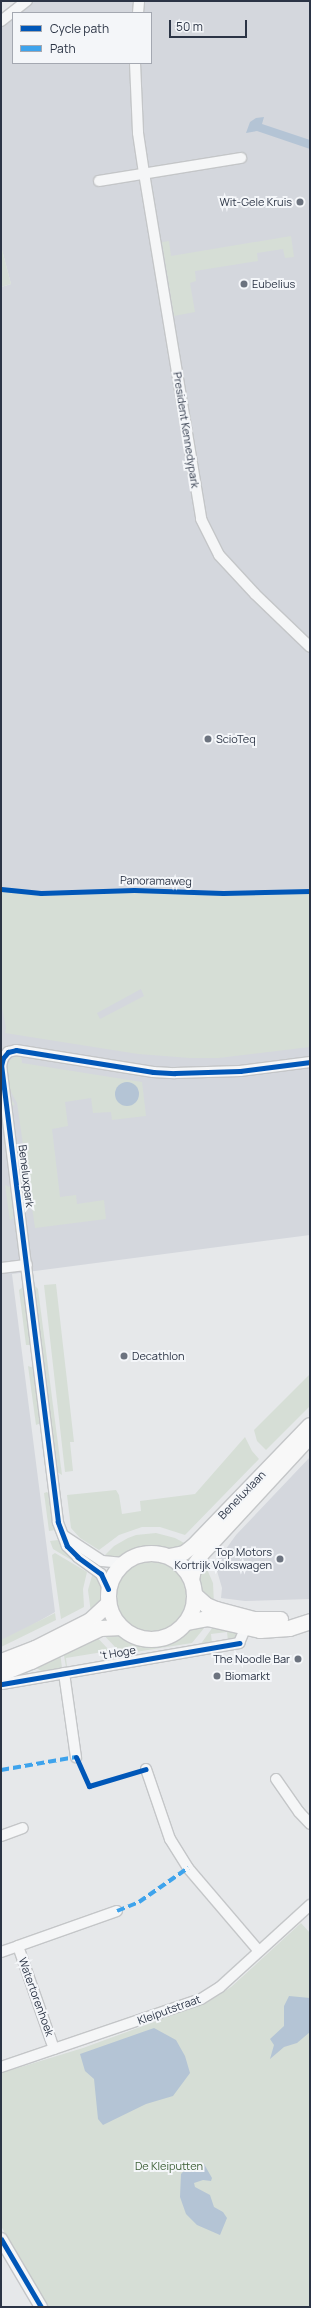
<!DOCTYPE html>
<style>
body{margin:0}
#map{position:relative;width:311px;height:2308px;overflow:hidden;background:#e6e8ea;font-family:Manrope,sans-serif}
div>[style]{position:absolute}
.built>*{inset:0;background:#d4d7dd}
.green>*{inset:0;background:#d6ded6;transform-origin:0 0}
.round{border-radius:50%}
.water>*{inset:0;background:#b4c4d5}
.roads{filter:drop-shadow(1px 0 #c4c6c8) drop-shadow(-1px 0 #c4c6c8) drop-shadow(0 1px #c4c6c8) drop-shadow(0 -1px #c4c6c8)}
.minor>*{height:10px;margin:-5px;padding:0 5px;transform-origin:5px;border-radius:5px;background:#f5f6f7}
.tertiary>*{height:12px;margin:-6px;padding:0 6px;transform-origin:6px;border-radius:6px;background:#f5f6f7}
.secondary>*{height:14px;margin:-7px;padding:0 7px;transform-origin:7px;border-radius:7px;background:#f8f8f8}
.primary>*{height:15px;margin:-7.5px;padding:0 7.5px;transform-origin:7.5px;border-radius:7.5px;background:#f8f8f8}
.primary>.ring{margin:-7.5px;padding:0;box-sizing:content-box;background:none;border:15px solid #f8f8f8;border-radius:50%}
.quiet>*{height:4px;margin-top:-2px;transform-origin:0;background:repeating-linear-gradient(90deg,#3ea3ec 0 8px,transparent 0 12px)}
.cycleway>*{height:5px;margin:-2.5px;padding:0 2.5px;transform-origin:2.5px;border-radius:2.5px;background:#0057b8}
.dots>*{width:11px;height:11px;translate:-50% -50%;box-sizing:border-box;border:2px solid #f4f6f9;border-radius:50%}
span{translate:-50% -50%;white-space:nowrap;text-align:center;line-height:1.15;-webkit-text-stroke:4px #f4f6f9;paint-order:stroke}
.poi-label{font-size:11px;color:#2b3445}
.right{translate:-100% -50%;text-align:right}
.left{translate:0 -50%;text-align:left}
.street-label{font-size:11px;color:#2b3445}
.park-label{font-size:11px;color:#3f6138}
.frame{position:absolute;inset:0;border:2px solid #2b3445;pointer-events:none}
.legend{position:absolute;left:12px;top:12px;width:140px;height:52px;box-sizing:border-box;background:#f4f6f9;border:1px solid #a4a8b1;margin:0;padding:5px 7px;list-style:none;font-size:12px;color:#2b3445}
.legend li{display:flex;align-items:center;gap:8px;height:20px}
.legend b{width:20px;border:1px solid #a4a8b1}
.scale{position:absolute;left:169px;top:20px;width:78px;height:18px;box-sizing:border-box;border:2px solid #2b3445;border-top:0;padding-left:5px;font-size:12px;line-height:14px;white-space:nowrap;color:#2b3445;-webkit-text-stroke:3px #f4f6f9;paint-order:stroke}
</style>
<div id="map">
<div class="built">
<div style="clip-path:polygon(35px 1px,310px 1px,310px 1235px,12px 1274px,55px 1612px,1px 1643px,1px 287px,11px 284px,1px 246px,1px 26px,13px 17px,13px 63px,151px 63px,151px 13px,18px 13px)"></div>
<div style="clip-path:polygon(310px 1457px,310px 1599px,245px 1601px,221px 1598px,222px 1588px,215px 1564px,236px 1535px)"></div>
</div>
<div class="green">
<div style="clip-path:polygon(291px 236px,294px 257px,285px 258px,283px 249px,257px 253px,258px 261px,195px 271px,196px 281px,190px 283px,195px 312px,174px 316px,162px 242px,169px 241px,171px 256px)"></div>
<div style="clip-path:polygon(1px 246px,11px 284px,1px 287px)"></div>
<div style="clip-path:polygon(evenodd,1px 892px,41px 895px,134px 892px,310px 894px,310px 1047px,218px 1058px,190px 1058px,138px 1054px,5px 1033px,6px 1027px,1px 1003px,1px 892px,141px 989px,144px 996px,100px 1019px,97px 1013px,141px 989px)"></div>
<div style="clip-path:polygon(18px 1055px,21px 1056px,22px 1063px,142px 1082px,146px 1116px,112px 1120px,111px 1112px,93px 1113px,91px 1098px,65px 1102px,68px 1126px,52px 1129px,60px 1197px,76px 1195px,77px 1204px,104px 1200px,106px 1219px,35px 1228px,17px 1103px,10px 1090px,7px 1068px,10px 1060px)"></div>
<div style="left:10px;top:1097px;width:9px;height:175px;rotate:58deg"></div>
<div style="clip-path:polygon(5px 1185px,10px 1187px,14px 1217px,10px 1221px)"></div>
<div style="clip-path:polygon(56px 1284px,74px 1442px,70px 1442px,73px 1471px,65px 1472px,44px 1285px)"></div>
<div style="clip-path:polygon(34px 1285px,38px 1289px,62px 1475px,57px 1472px)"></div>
<div style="clip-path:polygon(24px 1286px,31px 1345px,26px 1345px,19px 1290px)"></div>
<div style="clip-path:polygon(28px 1366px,34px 1368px,41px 1423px,36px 1425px)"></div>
<div style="clip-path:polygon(310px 1374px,310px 1406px,266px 1450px,257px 1441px,254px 1430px)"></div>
<div style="clip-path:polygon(245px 1437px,252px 1451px,259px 1459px,185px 1535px,160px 1527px,142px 1527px,119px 1535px,99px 1550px,80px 1538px,71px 1528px,67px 1495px,116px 1490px,119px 1495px,122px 1514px,141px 1511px,140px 1501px,195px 1494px)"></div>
<div style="clip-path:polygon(47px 1492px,50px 1495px,55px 1530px,49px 1531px,44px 1493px)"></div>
<div style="clip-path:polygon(156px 1533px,175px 1538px,188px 1545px,172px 1551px,148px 1547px,116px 1558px,104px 1556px,114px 1546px,128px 1538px,136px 1535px)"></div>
<div style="clip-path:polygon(58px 1540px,72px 1559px,88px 1570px,53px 1549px,50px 1541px)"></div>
<div style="clip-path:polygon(55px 1553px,87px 1572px,83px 1589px,84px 1607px,61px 1619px,52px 1555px)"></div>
<div style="clip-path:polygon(203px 1560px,213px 1583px,214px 1604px,202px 1594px,200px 1587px,198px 1578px)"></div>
<div class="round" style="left:116px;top:1560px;width:72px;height:72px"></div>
<div style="clip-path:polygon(93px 1572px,98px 1577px,103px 1589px,101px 1602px,91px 1613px,88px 1590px)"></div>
<div style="clip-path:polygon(55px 1613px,56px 1620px,1px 1647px,1px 1640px)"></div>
<div style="clip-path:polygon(209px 1622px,192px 1643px,129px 1653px,115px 1647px,101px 1632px,116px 1632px,139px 1643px,155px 1644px,176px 1638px,190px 1627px)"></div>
<div style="clip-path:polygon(215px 1624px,237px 1631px,239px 1634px,235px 1640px,228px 1641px,227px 1632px,211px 1634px,212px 1644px,200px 1645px)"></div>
<div style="clip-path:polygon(95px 1635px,108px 1649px,123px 1658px,111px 1660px,109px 1651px,66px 1658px,67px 1667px,66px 1667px,63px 1650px)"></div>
<div style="clip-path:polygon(60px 1652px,62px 1668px,41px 1671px,32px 1665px)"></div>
<div style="clip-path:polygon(301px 1923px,310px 1933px,310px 2307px,47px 2307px,1px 2226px,1px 2073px,83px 2048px,206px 2003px,231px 1987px)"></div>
</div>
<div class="water">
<div style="clip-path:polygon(264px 117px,262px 124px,310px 140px,310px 149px,257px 131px,246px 133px,250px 122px,256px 118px)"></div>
<div class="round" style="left:115px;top:1082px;width:24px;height:24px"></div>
<div style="clip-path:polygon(289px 1996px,310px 1998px,310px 2032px,297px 2043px,284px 2047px,270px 2059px,274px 2045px,270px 2039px,284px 2026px,284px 2006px)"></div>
<div style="clip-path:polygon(154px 2028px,176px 2040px,185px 2056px,190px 2073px,173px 2096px,146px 2104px,103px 2125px,98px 2119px,94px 2079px,85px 2071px,80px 2054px)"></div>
<div style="clip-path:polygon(191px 2163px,204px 2164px,212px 2178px,211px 2181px,203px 2180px,194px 2183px,195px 2187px,210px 2195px,214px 2207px,223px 2212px,227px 2218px,220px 2235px,197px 2225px,186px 2214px,180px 2197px,181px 2174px)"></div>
</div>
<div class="roads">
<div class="minor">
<div style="left:138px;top:13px;width:12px;rotate:-85deg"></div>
<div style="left:1px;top:21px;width:33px;rotate:-38deg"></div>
<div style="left:135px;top:63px;width:70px;rotate:87.5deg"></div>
<div style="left:138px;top:133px;width:40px;rotate:81.5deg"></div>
<div style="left:144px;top:173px;width:351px;rotate:80.6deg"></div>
<div style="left:201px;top:519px;width:40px;rotate:63.4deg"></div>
<div style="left:219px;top:555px;width:53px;rotate:47.3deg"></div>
<div style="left:255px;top:594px;width:76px;rotate:43.9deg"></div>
<div style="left:99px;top:181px;width:144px;rotate:-9.2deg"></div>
<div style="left:1px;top:1268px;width:26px;rotate:-7deg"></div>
<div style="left:64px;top:1536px;width:45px;rotate:33.3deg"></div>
<div style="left:102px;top:1561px;width:22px;rotate:5deg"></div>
<div style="left:108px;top:1589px;width:17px;rotate:-115deg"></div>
<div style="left:101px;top:1574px;width:29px;rotate:-144deg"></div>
<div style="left:78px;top:1557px;width:16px;rotate:-135deg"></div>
<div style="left:67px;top:1546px;width:26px;rotate:-111deg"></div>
<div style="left:58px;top:1522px;width:460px;rotate:-97.1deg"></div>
<div style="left:1px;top:1066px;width:8px;rotate:-76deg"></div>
<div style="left:3px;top:1058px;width:8px;rotate:-50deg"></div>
<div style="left:8px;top:1052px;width:8px;rotate:-14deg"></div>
<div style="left:16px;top:1050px;width:139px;rotate:9.1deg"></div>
<div style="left:153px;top:1072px;width:22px;rotate:3deg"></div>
<div style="left:175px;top:1073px;width:65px;rotate:-1.8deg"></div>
<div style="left:240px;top:1071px;width:71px;rotate:-7.3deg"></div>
<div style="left:64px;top:1673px;width:85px;rotate:81.9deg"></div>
<div style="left:2px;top:1684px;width:241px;rotate:-9.8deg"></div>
<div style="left:239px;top:1643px;width:23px;rotate:-67deg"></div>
<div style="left:146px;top:1769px;width:74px;rotate:71.1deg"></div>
<div style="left:170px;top:1839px;width:34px;rotate:58deg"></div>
<div style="left:188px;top:1868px;width:109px;rotate:49.5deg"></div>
<div style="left:276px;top:1779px;width:40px;rotate:55.1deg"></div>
<div style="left:299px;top:1812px;width:16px;rotate:47deg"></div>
<div style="left:1px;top:1836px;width:23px;rotate:-20deg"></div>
<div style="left:1px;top:1952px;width:18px;rotate:-19deg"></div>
<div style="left:54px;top:2049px;width:109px;rotate:-109.3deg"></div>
<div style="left:18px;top:1946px;width:105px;rotate:-19.5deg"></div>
<div style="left:1px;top:2067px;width:211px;rotate:-18.8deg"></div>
<div style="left:201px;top:1999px;width:22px;rotate:-32deg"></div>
<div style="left:220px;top:1987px;width:122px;rotate:-42.3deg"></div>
</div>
<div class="tertiary">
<div style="left:1px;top:2239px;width:79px;rotate:59.5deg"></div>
</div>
<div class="secondary">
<div style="left:169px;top:1556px;width:15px;rotate:-11deg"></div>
<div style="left:184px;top:1553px;width:11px;rotate:-38deg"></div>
<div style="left:193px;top:1546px;width:168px;rotate:-46deg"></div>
<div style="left:192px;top:1580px;width:16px;rotate:-79deg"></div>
<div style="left:195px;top:1564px;width:12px;rotate:-55deg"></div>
<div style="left:202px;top:1554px;width:159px;rotate:-47.3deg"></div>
</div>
<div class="primary">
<div class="ring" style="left:108px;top:1553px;width:71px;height:71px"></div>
<div style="left:195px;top:1595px;width:15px;rotate:42deg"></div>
<div style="left:206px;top:1605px;width:11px;rotate:22deg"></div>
<div style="left:216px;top:1609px;width:39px;rotate:15deg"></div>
<div style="left:254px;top:1619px;width:26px"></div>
<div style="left:187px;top:1622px;width:20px;rotate:-11deg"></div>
<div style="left:207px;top:1618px;width:54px;rotate:12.8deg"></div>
<div style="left:260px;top:1630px;width:29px;rotate:-4deg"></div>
<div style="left:289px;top:1628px;width:22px;rotate:-18deg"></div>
<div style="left:1px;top:1661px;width:36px;rotate:-21deg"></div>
<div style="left:35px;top:1648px;width:62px;rotate:-27deg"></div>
<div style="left:90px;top:1620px;width:25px;rotate:-43deg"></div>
<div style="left:1px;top:1673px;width:32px;rotate:-22deg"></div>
<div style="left:31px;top:1661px;width:76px;rotate:-25.6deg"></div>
<div style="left:100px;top:1628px;width:21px;rotate:-3deg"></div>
</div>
</div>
<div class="quiet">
<div style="left:1px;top:1770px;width:76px;rotate:-9.8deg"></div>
<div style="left:76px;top:1757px;width:4px;rotate:56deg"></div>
<div style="left:117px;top:1911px;width:24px;rotate:-22deg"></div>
<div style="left:139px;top:1902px;width:60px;rotate:-34.8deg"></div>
</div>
<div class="cycleway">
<div style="left:1px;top:889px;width:40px;rotate:5.7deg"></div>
<div style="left:41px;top:893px;width:93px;rotate:-1.8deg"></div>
<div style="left:134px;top:890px;width:89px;rotate:1.9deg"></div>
<div style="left:223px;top:893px;width:87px;rotate:-1.3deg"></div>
<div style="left:108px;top:1589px;width:17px;rotate:-115deg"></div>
<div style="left:101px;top:1574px;width:29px;rotate:-144deg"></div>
<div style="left:78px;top:1557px;width:16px;rotate:-135deg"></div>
<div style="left:67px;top:1546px;width:26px;rotate:-111deg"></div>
<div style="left:58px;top:1522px;width:460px;rotate:-97.1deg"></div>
<div style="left:1px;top:1066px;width:8px;rotate:-76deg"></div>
<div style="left:3px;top:1058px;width:8px;rotate:-50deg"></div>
<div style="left:8px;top:1052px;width:8px;rotate:-14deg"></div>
<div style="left:16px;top:1050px;width:139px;rotate:9.1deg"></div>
<div style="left:153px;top:1072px;width:22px;rotate:3deg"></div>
<div style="left:175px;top:1073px;width:65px;rotate:-1.8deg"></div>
<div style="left:240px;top:1071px;width:71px;rotate:-7.3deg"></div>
<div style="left:2px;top:1684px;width:241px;rotate:-9.8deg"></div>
<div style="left:76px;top:1757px;width:32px;rotate:66deg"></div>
<div style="left:89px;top:1786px;width:59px;rotate:-16.6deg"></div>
<div style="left:1px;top:2239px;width:79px;rotate:59.5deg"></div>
</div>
<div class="dots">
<div style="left:300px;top:202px;background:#6c737f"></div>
<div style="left:244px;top:284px;background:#6c737f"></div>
<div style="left:208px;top:739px;background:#6c737f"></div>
<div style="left:124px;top:1356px;background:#6c737f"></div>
<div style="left:280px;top:1559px;background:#6c737f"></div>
<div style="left:298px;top:1659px;background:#6c737f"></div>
<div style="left:217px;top:1676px;background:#6c737f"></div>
</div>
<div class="poi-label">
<span class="right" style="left:292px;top:202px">Wit-Gele Kruis</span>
<span class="left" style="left:252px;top:284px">Eubelius</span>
<span class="left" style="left:216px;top:739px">ScioTeq</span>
<span class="left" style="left:132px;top:1356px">Decathlon</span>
<span class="right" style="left:272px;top:1559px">Top Motors<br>Kortrijk Volkswagen</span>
<span class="right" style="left:290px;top:1659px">The Noodle Bar</span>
<span class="left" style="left:225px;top:1676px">Biomarkt</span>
</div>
<div class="street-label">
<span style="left:186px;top:430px;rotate:81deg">President Kennedypark</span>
<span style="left:156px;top:881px;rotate:1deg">Panoramaweg</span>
<span style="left:26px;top:1176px;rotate:83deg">Beneluxpark</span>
<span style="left:242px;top:1495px;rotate:-46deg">Beneluxlaan</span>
<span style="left:118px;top:1653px;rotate:-10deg">'t Hoge</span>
<span style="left:36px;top:1997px;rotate:70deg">Watertorenhoek</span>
<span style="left:169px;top:2010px;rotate:-20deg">Kleiputstraat</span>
</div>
<div class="park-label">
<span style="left:169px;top:2166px">De Kleiputten</span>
</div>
<div class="frame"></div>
<ul class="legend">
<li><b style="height:5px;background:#0057b8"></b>Cycle path</li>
<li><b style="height:5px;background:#3ea3ec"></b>Path</li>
</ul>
<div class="scale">50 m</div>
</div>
